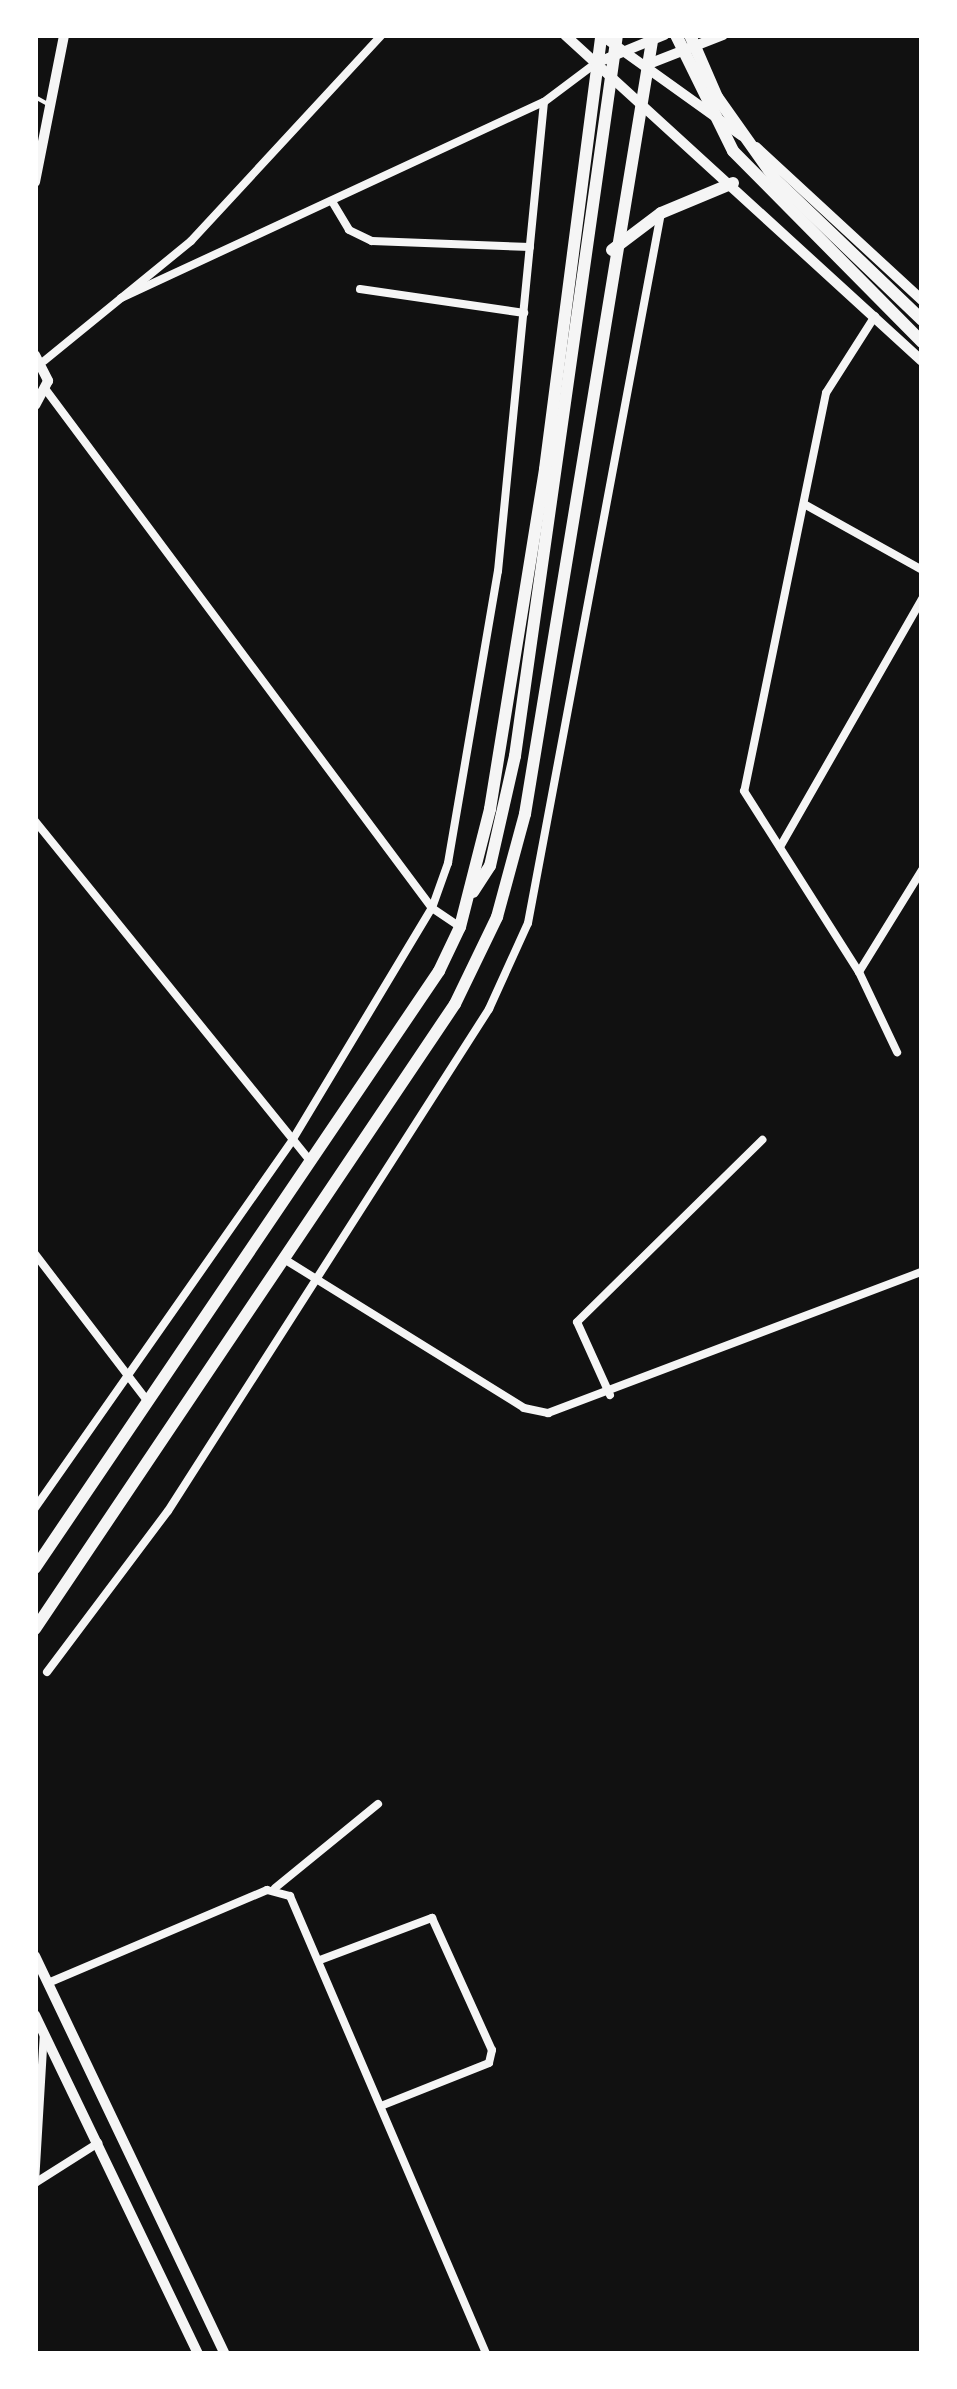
<!DOCTYPE html>
<style>
body{margin:0}
#map{position:relative;width:957px;height:2389px;overflow:hidden;background:#111;font-family:Overpass,sans-serif}
div>[style]{position:absolute}
.service>*{height:4px;margin:-2px;padding:0 2px;transform-origin:2px;border-radius:2px;background:#f5f5f5}
.minor>*{height:8px;margin:-4px;padding:0 4px;transform-origin:4px;border-radius:4px;background:#f5f5f5}
.tertiary>*{height:10px;margin:-5px;padding:0 5px;transform-origin:5px;border-radius:5px;background:#f5f5f5}
.primary>*{height:12px;margin:-6px;padding:0 6px;transform-origin:6px;border-radius:6px;background:#f5f5f5}
.trunk>*{height:12px;margin:-6px;padding:0 6px;transform-origin:6px;border-radius:6px;background:#f5f5f5}
span{translate:-50% -50%;white-space:nowrap;text-align:center;line-height:1.15;-webkit-text-stroke:8px #fff;paint-order:stroke}
.frame{position:absolute;inset:0;border:38px solid #fff;pointer-events:none}
</style>
<div id="map">
<div class="service">
<div style="left:35px;top:97px;width:13px;rotate:29deg"></div>
</div>
<div class="minor">
<div style="left:333px;top:203px;width:31px;rotate:59deg"></div>
<div style="left:349px;top:230px;width:25px;rotate:26deg"></div>
<div style="left:372px;top:241px;width:158px;rotate:2.2deg"></div>
<div style="left:360px;top:289px;width:166px;rotate:8.3deg"></div>
<div style="left:121px;top:298px;width:466px;rotate:-24.9deg"></div>
<div style="left:544px;top:102px;width:65px;rotate:-36.9deg"></div>
<div style="left:875px;top:316px;width:91px;rotate:122.5deg"></div>
<div style="left:826px;top:393px;width:406px;rotate:101.6deg"></div>
<div style="left:744px;top:791px;width:214px;rotate:57.6deg"></div>
<div style="left:859px;top:972px;width:89px;rotate:64.6deg"></div>
<div style="left:44px;top:361px;width:190px;rotate:-39.2deg"></div>
<div style="left:191px;top:241px;width:281px;rotate:-47.2deg"></div>
<div style="left:46px;top:390px;width:646px;rotate:53.31deg"></div>
<div style="left:432px;top:908px;width:34px;rotate:34deg"></div>
<div style="left:804px;top:504px;width:135px;rotate:29.2deg"></div>
<div style="left:35px;top:821px;width:439px;rotate:51deg"></div>
<div style="left:780px;top:847px;width:286px;rotate:-60.2deg"></div>
<div style="left:859px;top:972px;width:120px;rotate:-58.3deg"></div>
<div style="left:35px;top:1254px;width:186px;rotate:52.6deg"></div>
<div style="left:284px;top:1259px;width:282px;rotate:31.8deg"></div>
<div style="left:524px;top:1408px;width:25px;rotate:12deg"></div>
<div style="left:548px;top:1413px;width:400px;rotate:-20.7deg"></div>
<div style="left:610px;top:1395px;width:80px;rotate:-114.3deg"></div>
<div style="left:577px;top:1322px;width:260px;rotate:-44.5deg"></div>
<div style="left:35px;top:1508px;width:450px;rotate:-55deg"></div>
<div style="left:293px;top:1139px;width:270px;rotate:-59deg"></div>
<div style="left:432px;top:908px;width:48px;rotate:-70.4deg"></div>
<div style="left:448px;top:863px;width:296px;rotate:-80.3deg"></div>
<div style="left:498px;top:571px;width:471px;rotate:-84.4deg"></div>
<div style="left:47px;top:1672px;width:201px;rotate:-53.1deg"></div>
<div style="left:168px;top:1511px;width:596px;rotate:-57.4deg"></div>
<div style="left:489px;top:1009px;width:94px;rotate:-65.6deg"></div>
<div style="left:528px;top:923px;width:722px;rotate:-79.39deg"></div>
<div style="left:275px;top:1888px;width:133px;rotate:-39.2deg"></div>
<div style="left:320px;top:1960px;width:120px;rotate:-20.6deg"></div>
<div style="left:432px;top:1918px;width:145px;rotate:65.6deg"></div>
<div style="left:492px;top:2050px;width:13px;rotate:103deg"></div>
<div style="left:489px;top:2063px;width:116px;rotate:158.3deg"></div>
<div style="left:48px;top:1983px;width:238px;rotate:-23deg"></div>
<div style="left:267px;top:1890px;width:24px;rotate:15deg"></div>
<div style="left:290px;top:1896px;width:498px;rotate:66.8deg"></div>
<div style="left:35px;top:2183px;width:150px;rotate:-86.6deg"></div>
<div style="left:35px;top:2183px;width:75px;rotate:-32.4deg"></div>
</div>
<div class="tertiary">
<div style="left:565px;top:35px;width:483px;rotate:42.4deg"></div>
<div style="left:601px;top:35px;width:173px;rotate:35.6deg"></div>
<div style="left:596px;top:63px;width:74px;rotate:-22.4deg"></div>
<div style="left:646px;top:65px;width:83px;rotate:-21.3deg"></div>
<div style="left:756px;top:147px;width:226px;rotate:42.7deg"></div>
<div style="left:35px;top:182px;width:150px;rotate:-78.8deg"></div>
<div style="left:35px;top:355px;width:29px;rotate:63deg"></div>
<div style="left:48px;top:381px;width:27px;rotate:118deg"></div>
<div style="left:35px;top:1956px;width:441px;rotate:64.5deg"></div>
<div style="left:35px;top:2015px;width:376px;rotate:64.3deg"></div>
</div>
<div class="primary">
<div style="left:612px;top:250px;width:61px;rotate:-37.1deg"></div>
<div style="left:661px;top:213px;width:78px;rotate:-22.6deg"></div>
<div style="left:473px;top:892px;width:31px;rotate:-57deg"></div>
<div style="left:490px;top:866px;width:113px;rotate:-77.2deg"></div>
<div style="left:515px;top:756px;width:728px;rotate:-81.95deg"></div>
<div style="left:35px;top:1568px;width:721px;rotate:-55.91deg"></div>
<div style="left:439px;top:971px;width:49px;rotate:-64.5deg"></div>
<div style="left:460px;top:927px;width:122px;rotate:-75.7deg"></div>
<div style="left:490px;top:809px;width:344px;rotate:-80.8deg"></div>
<div style="left:545px;top:469px;width:438px;rotate:-82.6deg"></div>
<div style="left:35px;top:1629px;width:753px;rotate:-56.1deg"></div>
<div style="left:455px;top:1004px;width:97px;rotate:-64.2deg"></div>
<div style="left:497px;top:917px;width:107px;rotate:-74.8deg"></div>
<div style="left:525px;top:814px;width:789px;rotate:-80.67deg"></div>
</div>
<div class="trunk">
<div style="left:676px;top:35px;width:129px;rotate:63.8deg"></div>
<div style="left:733px;top:151px;width:269px;rotate:45.3deg"></div>
<div style="left:690px;top:35px;width:68px;rotate:66.5deg"></div>
<div style="left:717px;top:97px;width:100px;rotate:54.7deg"></div>
<div style="left:775px;top:179px;width:204px;rotate:43.8deg"></div>
</div>
<div class="frame"></div>
</div>
